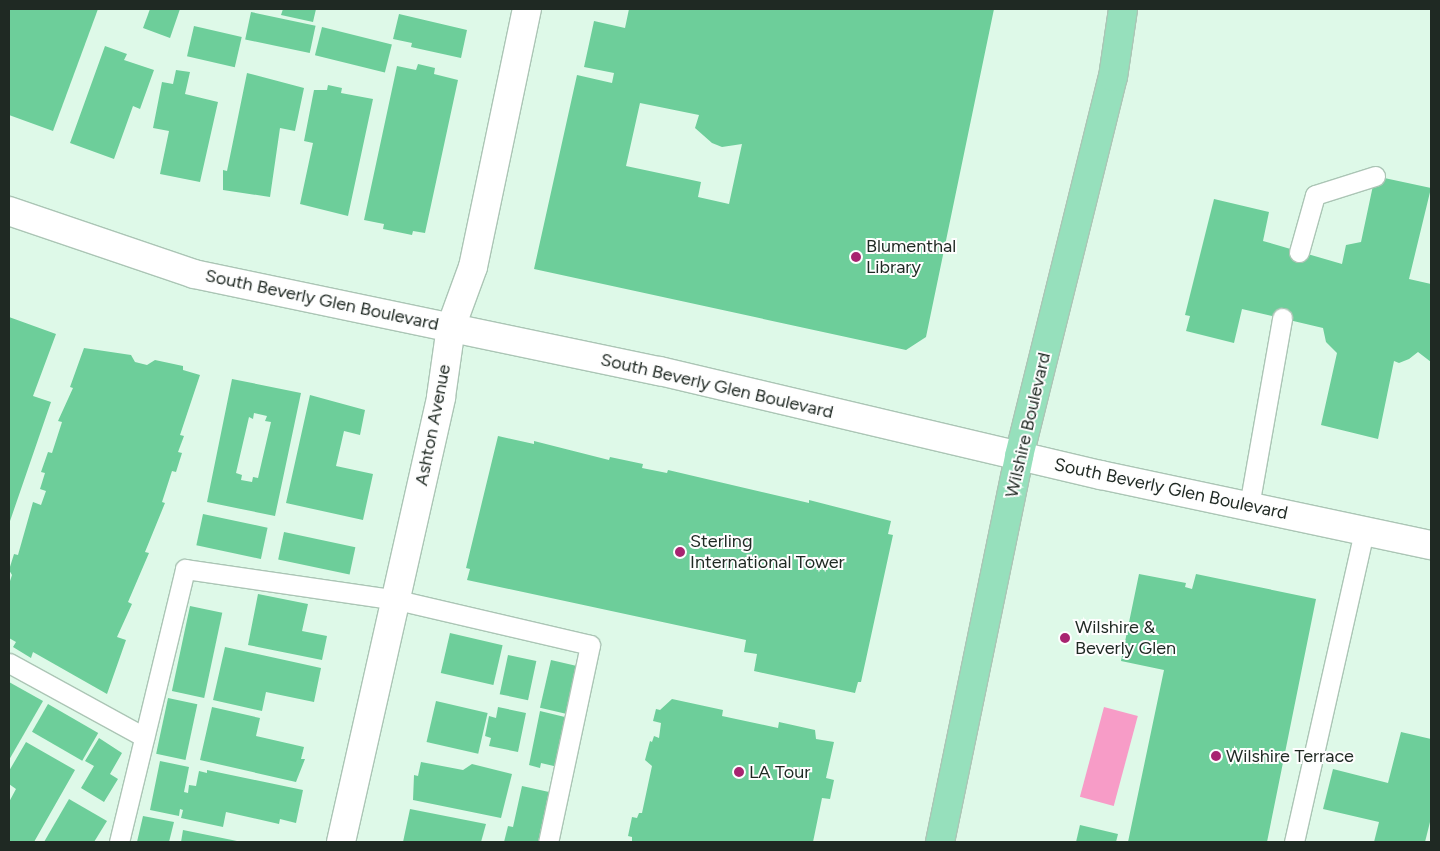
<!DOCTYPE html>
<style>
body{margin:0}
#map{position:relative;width:1440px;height:851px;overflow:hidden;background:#def9e8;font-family:Figtree,sans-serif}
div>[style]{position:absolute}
.water>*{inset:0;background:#f79cc7;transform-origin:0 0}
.building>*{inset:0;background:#6dce9a;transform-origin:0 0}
.roads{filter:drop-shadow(1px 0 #abc5b5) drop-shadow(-1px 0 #abc5b5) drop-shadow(0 1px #abc5b5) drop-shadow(0 -1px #abc5b5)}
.service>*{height:19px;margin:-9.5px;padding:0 9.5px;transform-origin:9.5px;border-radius:9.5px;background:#fff}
.minor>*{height:28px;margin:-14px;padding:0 14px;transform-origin:14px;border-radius:14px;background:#fff}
.secondary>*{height:28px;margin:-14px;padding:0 14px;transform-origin:14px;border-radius:14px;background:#fff}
.primary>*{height:28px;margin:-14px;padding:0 14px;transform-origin:14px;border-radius:14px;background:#96e0bc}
.dots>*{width:14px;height:14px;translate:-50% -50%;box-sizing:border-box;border:2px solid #fefefe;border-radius:50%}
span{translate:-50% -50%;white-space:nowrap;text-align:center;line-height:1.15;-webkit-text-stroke:4px #fefefe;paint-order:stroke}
.poi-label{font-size:18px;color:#1f2923}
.left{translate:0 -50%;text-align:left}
.street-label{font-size:18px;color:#1f2923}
.frame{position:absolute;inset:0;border:10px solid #1f2923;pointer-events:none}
</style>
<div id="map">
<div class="water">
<div style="left:1104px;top:707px;width:35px;height:93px;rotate:15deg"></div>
</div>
<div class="building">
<div style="clip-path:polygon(9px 9px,98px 9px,53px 131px,9px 115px)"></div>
<div style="clip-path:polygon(150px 9px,180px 9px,170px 38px,143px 28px)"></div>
<div style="clip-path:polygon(283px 9px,316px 9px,313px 22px,281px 15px)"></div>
<div style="clip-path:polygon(evenodd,629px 9px,994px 9px,926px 337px,906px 350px,534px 269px,577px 75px,612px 83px,614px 73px,584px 67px,594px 21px,625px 28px,629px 9px,640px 103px,699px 115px,695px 128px,712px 143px,722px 147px,742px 144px,729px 204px,698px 197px,701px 182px,626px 166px,640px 103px)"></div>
<div style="left:251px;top:12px;width:66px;height:28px;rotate:12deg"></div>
<div style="clip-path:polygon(399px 14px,467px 30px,461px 58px,411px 47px,412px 43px,393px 39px)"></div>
<div style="left:194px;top:26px;width:49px;height:31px;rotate:13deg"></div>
<div style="left:322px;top:27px;width:72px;height:29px;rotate:14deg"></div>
<div style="clip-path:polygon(105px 46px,127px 54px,124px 60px,154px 70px,140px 109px,133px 106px,114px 159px,70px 143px)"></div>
<div style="clip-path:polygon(418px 64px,435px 68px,434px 74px,458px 80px,425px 233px,413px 231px,412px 235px,383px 229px,384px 224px,364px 220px,397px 66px,416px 70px)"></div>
<div style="clip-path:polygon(176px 70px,190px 72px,185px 94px,218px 102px,200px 182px,160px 174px,169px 131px,153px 128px,162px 82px,173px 84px)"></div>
<div style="clip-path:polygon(247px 73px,304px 88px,295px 131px,280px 128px,270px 197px,223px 190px,223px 170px,227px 171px)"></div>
<div style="clip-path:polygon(328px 85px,342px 88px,341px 93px,373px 99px,348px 216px,300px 204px,313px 143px,304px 141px,314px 90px,327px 90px)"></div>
<div style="clip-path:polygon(1375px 176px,1431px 188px,1409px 279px,1431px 284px,1431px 362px,1418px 352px,1409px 359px,1399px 363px,1394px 361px,1378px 439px,1321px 425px,1337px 353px,1326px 342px,1323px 328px,1242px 309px,1234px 343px,1186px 331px,1190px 316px,1185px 315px,1214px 199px,1269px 212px,1263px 241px,1342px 264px,1346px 245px,1361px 242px)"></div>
<div style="clip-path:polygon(9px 317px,56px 334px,33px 396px,51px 402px,9px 524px)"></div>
<div style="clip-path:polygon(84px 348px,131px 355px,135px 362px,147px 365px,155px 360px,183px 366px,183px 370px,200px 375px,180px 435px,184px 436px,178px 452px,182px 453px,176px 472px,172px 471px,162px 502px,165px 503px,145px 552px,149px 553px,128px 602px,132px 604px,117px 637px,126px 640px,107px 694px,33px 652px,31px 658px,13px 647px,16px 642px,9px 638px,9px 584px,12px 575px,9px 570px,14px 554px,18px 555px,33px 502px,41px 505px,46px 491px,40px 489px,45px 473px,41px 472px,48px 452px,52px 453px,62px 422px,58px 421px,73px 388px,70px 387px)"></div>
<div style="clip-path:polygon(evenodd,232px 379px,301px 393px,275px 516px,207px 502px,232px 379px,254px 413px,267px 416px,265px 421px,271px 422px,258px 478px,253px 477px,252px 482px,241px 480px,242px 475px,236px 473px,249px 417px,253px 419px,254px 413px)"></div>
<div style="clip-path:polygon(310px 395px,365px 410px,360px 435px,344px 431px,336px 466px,373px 474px,363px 520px,286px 503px)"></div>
<div style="clip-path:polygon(498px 436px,534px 444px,534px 441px,609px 460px,610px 457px,643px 464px,642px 468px,667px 473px,668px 470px,809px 503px,809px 500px,891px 521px,888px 534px,893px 535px,861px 682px,858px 682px,855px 693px,754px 671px,757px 654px,744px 652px,746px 640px,467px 580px,470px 569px,466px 568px)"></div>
<div style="left:203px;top:514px;width:66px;height:32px;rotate:12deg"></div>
<div style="left:284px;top:532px;width:73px;height:28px;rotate:12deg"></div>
<div style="clip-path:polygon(1139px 574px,1186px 583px,1185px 587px,1192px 589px,1196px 574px,1316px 599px,1267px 842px,1128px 842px,1164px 670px,1121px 661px)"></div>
<div style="clip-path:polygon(258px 594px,308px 604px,302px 631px,327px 636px,322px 660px,248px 645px)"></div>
<div style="left:190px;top:606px;width:33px;height:87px;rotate:12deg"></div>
<div style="left:450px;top:633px;width:54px;height:41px;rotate:13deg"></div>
<div style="clip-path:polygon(225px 647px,321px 668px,314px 702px,266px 692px,262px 711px,213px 700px)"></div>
<div style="left:508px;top:655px;width:29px;height:40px;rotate:12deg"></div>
<div style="left:551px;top:660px;width:31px;height:49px;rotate:13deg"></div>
<div style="clip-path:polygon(9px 682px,43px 701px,9px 760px)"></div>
<div style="left:168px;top:698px;width:30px;height:57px;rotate:12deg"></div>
<div style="clip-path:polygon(672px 699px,723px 710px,722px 716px,778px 728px,779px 722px,815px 730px,816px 739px,834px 742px,826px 778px,834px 780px,830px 799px,822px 798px,813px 842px,632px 841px,632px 837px,628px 836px,632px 817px,637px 818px,639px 813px,642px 813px,652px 766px,645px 760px,650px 741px,652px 742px,654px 736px,659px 738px,661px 723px,653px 721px,656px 709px,660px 710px)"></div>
<div style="left:436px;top:701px;width:53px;height:42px;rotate:13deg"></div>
<div style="left:48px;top:704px;width:58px;height:32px;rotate:30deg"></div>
<div style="clip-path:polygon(212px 707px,260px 718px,256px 736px,304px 747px,301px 759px,305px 759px,296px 782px,200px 760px)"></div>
<div style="clip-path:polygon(498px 707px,526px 713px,518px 752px,489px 746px,491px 738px,485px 736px,489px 716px,496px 718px)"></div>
<div style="clip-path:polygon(540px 711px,569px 718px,558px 767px,541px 763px,540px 768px,529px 765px)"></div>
<div style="clip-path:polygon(1401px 732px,1431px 739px,1431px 818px,1425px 842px,1374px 842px,1379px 822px,1323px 809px,1333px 769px,1388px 783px)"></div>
<div style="clip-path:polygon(99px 738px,122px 753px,110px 774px,118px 779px,104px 802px,81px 788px,94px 766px,85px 761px)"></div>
<div style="clip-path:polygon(26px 742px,75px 770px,34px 842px,9px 842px,9px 802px,16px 789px,9px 784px,9px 771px)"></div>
<div style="clip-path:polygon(160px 761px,189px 767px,184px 792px,188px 793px,189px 785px,196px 786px,199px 771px,207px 773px,207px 770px,303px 790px,296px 823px,280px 819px,279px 824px,226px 812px,223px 827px,181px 818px,183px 810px,180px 809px,179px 816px,150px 810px)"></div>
<div style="clip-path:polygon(421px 762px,463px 770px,472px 764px,512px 774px,501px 818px,413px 800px,414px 775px,418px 776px)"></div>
<div style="clip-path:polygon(522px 786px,549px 792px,538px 842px,504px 842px,508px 826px,513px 827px)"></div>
<div style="clip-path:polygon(69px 799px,107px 821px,94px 842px,44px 842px)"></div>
<div style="clip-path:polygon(410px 809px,486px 824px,481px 842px,403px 842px)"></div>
<div style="clip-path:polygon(143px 816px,174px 822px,169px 842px,137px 842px)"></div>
<div style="clip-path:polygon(1080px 825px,1118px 834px,1116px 842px,1076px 842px)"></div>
<div style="clip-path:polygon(183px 830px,237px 841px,236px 842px,181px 842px)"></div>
</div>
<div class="roads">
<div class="service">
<div style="left:1299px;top:252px;width:59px;rotate:-74.3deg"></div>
<div style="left:1315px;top:195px;width:63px;rotate:-17.6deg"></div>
<div style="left:1249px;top:506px;width:191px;rotate:-80deg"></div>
<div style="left:9px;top:663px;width:154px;rotate:28.7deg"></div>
<div style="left:119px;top:842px;width:281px;rotate:-76.4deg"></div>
<div style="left:185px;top:569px;width:214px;rotate:8.3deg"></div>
<div style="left:397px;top:600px;width:198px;rotate:13.1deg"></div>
<div style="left:590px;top:645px;width:201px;rotate:102deg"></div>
<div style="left:1294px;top:842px;width:319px;rotate:-77.3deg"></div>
</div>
<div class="minor">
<div style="left:341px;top:842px;width:456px;rotate:-77.3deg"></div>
<div style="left:441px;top:397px;width:71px;rotate:-81.9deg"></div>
<div style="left:451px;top:327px;width:64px;rotate:-69.9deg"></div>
<div style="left:473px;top:267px;width:264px;rotate:-78.2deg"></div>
</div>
<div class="secondary">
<div style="left:9px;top:211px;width:195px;rotate:18.8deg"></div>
<div style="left:194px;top:274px;width:476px;rotate:11.8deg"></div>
<div style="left:660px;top:371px;width:453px;rotate:13.3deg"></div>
<div style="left:1101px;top:475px;width:337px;rotate:12deg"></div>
</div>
<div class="primary">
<div style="left:940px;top:842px;width:394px;rotate:-78.4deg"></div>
<div style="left:1019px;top:456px;width:390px;rotate:-76.1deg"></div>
<div style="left:1113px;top:77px;width:69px;rotate:-81.6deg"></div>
</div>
</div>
<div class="dots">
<div style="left:856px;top:257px;background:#a82470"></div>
<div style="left:680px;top:552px;background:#a82470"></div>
<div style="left:1065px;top:638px;background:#a82470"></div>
<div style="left:1216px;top:756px;background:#a82470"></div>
<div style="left:739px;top:772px;background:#a82470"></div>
</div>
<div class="poi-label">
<span class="left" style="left:866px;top:257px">Blumenthal<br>Library</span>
<span class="left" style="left:690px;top:552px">Sterling<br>International Tower</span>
<span class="left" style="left:1075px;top:638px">Wilshire &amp;<br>Beverly Glen</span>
<span class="left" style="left:1226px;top:756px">Wilshire Terrace</span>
<span class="left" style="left:749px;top:772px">LA Tour</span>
</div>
<div class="street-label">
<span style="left:322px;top:300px;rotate:12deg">South Beverly Glen Boulevard</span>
<span style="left:717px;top:386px;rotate:13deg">South Beverly Glen Boulevard</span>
<span style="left:433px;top:425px;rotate:-79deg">Ashton Avenue</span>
<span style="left:1028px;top:425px;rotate:-77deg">Wilshire Boulevard</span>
<span style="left:1171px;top:489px;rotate:12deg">South Beverly Glen Boulevard</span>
</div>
<div class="frame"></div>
</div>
